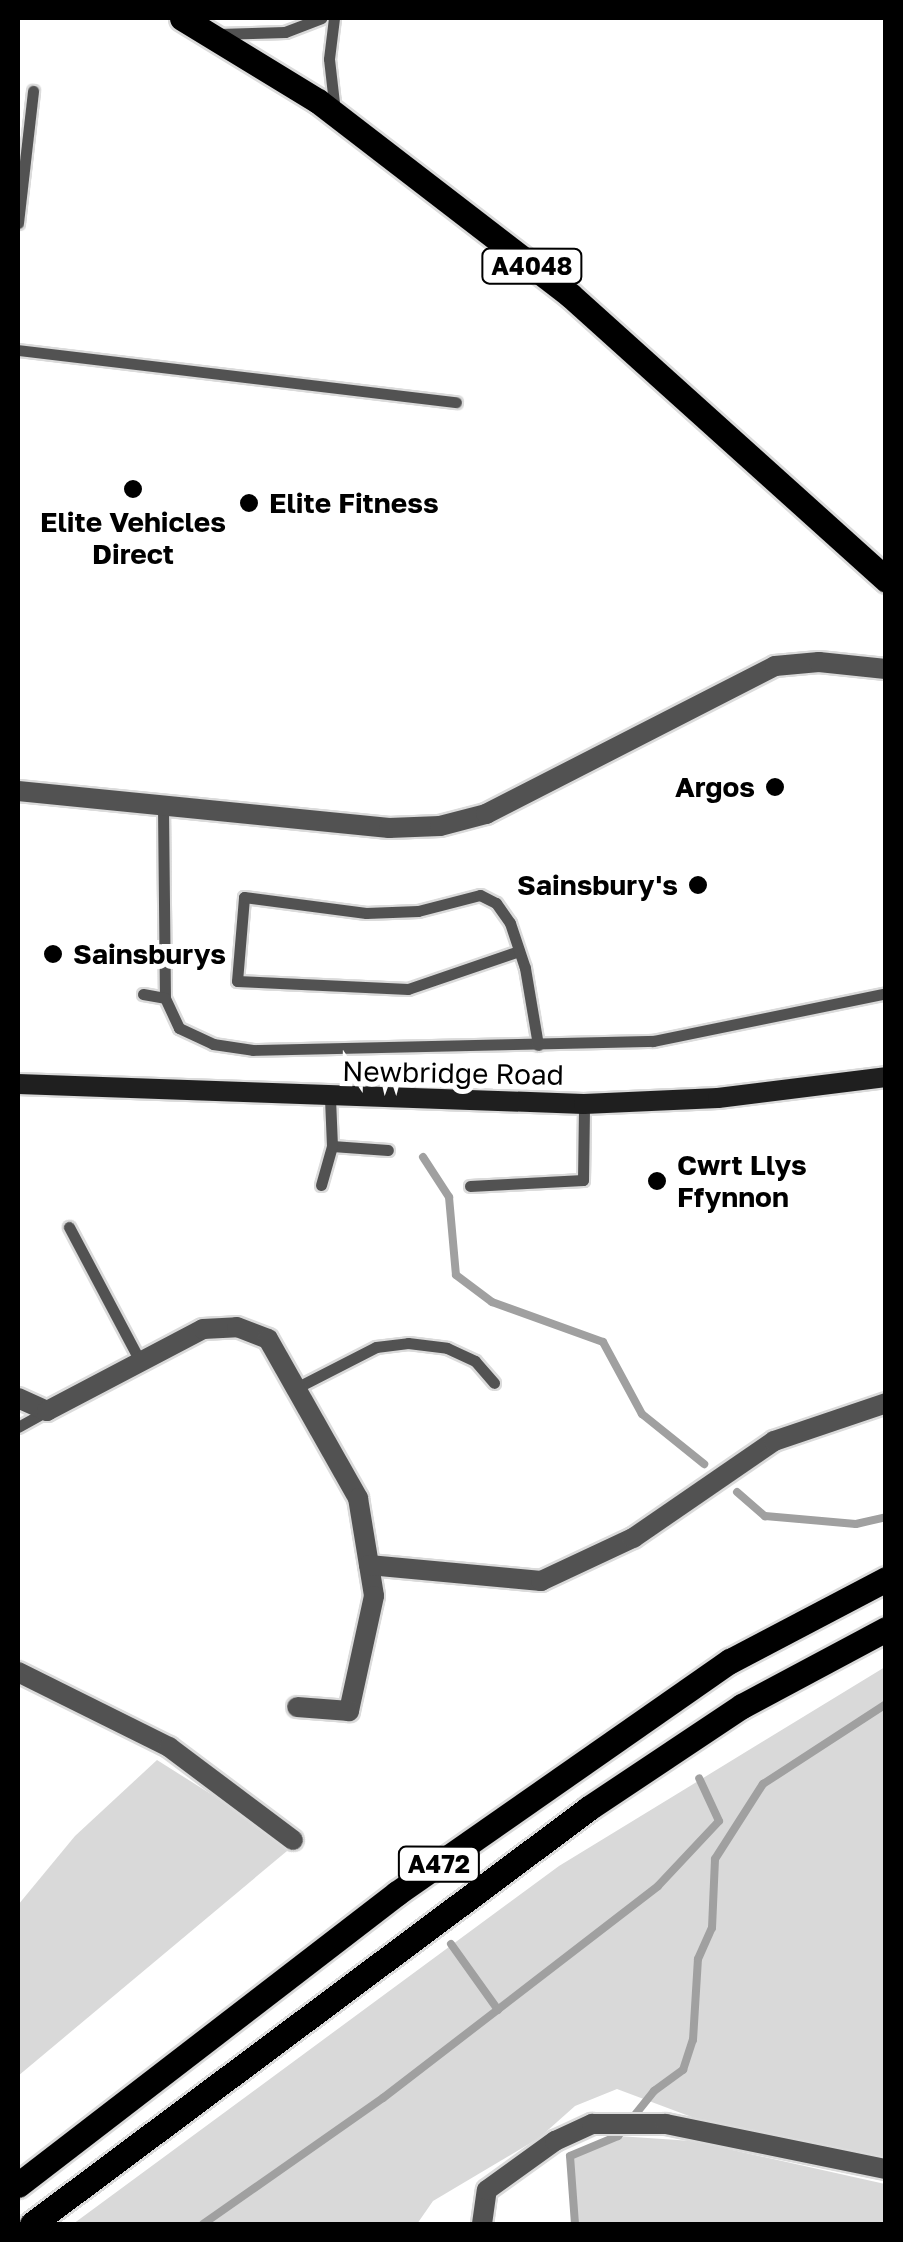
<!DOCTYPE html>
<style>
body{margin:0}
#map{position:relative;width:903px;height:2242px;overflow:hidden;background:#fff;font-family:"Golos Text",sans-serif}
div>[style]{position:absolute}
.green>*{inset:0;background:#d9d9d9}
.stream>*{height:8px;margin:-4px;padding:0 4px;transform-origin:4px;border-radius:4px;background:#a0a0a0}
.roads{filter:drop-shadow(2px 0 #dbdbdb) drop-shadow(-2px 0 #dbdbdb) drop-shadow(0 2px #dbdbdb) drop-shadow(0 -2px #dbdbdb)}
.service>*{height:11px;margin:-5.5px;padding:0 5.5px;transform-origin:5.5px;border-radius:5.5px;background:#525252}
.minor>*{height:20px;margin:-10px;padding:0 10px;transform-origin:10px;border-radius:10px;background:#525252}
.secondary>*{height:20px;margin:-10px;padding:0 10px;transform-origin:10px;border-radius:10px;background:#1f1f1f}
.primary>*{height:25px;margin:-12.5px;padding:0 12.5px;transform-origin:12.5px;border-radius:12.5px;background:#000}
.dots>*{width:28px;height:28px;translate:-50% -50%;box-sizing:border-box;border:5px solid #fff;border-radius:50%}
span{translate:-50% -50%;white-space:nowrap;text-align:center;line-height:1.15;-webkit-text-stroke:10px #fff;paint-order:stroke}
.shield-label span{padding:2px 8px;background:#fff;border:2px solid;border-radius:8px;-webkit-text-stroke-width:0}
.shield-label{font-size:25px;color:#000;font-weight:700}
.poi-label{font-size:28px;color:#000;font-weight:700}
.left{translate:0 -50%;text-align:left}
.right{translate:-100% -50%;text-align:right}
.street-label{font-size:28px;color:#000}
.frame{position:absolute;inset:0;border:20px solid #000;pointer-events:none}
</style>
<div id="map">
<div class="green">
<div style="clip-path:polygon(885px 1667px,885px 2160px,697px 2119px,617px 2089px,575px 2106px,539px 2138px,433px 2201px,417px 2224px,73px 2224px,559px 1866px)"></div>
<div style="clip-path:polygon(157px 1760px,293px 1846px,18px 2076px,18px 1905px,75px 1836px)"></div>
<div style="clip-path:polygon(618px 2136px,692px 2141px,885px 2184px,885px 2224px,575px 2224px,570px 2156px)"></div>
</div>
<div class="stream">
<div style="left:423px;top:1157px;width:48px;rotate:57deg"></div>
<div style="left:449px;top:1197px;width:78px;rotate:84.9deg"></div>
<div style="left:456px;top:1275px;width:45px;rotate:36.9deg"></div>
<div style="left:492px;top:1302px;width:118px;rotate:19.8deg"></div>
<div style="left:603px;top:1342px;width:82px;rotate:61.6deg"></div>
<div style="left:642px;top:1414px;width:80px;rotate:38.9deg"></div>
<div style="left:737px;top:1492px;width:37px;rotate:41deg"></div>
<div style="left:765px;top:1516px;width:91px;rotate:5deg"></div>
<div style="left:856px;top:1524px;width:31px;rotate:-13deg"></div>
<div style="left:451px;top:1944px;width:81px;rotate:54.5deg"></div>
<div style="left:203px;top:2224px;width:220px;rotate:-35deg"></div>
<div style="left:383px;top:2098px;width:347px;rotate:-37.6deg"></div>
<div style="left:658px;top:1886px;width:89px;rotate:-46.8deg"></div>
<div style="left:719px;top:1821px;width:47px;rotate:-114.9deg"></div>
<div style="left:575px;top:2224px;width:68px;rotate:-94.2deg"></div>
<div style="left:570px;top:2156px;width:52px;rotate:-22.6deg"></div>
<div style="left:618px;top:2136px;width:58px;rotate:-51.3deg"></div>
<div style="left:654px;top:2091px;width:36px;rotate:-36deg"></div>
<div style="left:683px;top:2070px;width:32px;rotate:-72deg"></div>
<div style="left:693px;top:2040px;width:81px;rotate:-86.5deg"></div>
<div style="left:698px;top:1959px;width:34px;rotate:-66deg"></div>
<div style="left:712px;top:1928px;width:69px;rotate:-87.5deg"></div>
<div style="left:715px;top:1859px;width:89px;rotate:-57.4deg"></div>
<div style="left:763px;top:1784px;width:147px;rotate:-33deg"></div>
</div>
<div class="roads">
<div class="service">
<div style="left:334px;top:18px;width:41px;rotate:97deg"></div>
<div style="left:329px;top:59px;width:53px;rotate:83.5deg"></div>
<div style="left:219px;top:34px;width:66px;rotate:-1.7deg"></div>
<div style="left:285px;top:32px;width:39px;rotate:-21deg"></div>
<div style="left:18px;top:223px;width:133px;rotate:-83.5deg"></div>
<div style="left:18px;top:350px;width:441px;rotate:6.8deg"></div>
<div style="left:163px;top:808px;width:190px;rotate:89.4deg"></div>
<div style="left:165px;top:998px;width:33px;rotate:65deg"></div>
<div style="left:179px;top:1028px;width:38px;rotate:25deg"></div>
<div style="left:213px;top:1044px;width:40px;rotate:8.5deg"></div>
<div style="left:253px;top:1050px;width:400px;rotate:-1.3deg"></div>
<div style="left:653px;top:1041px;width:238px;rotate:-11.6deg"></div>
<div style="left:519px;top:951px;width:117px;rotate:161.1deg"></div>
<div style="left:408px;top:989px;width:171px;rotate:-177.3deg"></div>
<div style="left:237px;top:981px;width:84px;rotate:-85.2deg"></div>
<div style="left:244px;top:897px;width:123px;rotate:7.5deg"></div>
<div style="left:366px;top:913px;width:52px;rotate:-2.2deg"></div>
<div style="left:418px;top:911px;width:64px;rotate:-14.5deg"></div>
<div style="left:480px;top:895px;width:18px;rotate:27deg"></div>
<div style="left:496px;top:903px;width:24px;rotate:55deg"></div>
<div style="left:510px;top:923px;width:47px;rotate:71.6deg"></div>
<div style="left:525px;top:968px;width:78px;rotate:80.4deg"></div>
<div style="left:143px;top:994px;width:22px;rotate:10deg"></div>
<div style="left:332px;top:1146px;width:56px;rotate:4.1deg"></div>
<div style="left:321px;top:1185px;width:41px;rotate:-74.2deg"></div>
<div style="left:332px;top:1146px;width:48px;rotate:-92.4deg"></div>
<div style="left:470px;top:1186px;width:113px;rotate:-3deg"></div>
<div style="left:583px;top:1180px;width:76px;rotate:-89.2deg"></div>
<div style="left:69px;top:1227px;width:152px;rotate:62.1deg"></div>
<div style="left:296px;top:1388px;width:90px;rotate:-27.1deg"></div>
<div style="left:376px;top:1347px;width:32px;rotate:-7deg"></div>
<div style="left:408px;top:1343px;width:39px;rotate:7deg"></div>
<div style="left:447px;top:1348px;width:31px;rotate:25deg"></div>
<div style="left:475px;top:1361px;width:29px;rotate:49deg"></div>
<div style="left:18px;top:1427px;width:33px;rotate:-29deg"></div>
</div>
<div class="minor">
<div style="left:18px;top:791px;width:373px;rotate:5.7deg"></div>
<div style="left:389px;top:828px;width:51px;rotate:-2.2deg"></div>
<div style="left:440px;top:826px;width:48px;rotate:-14.6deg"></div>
<div style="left:486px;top:814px;width:325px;rotate:-27.1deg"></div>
<div style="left:775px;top:666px;width:44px;rotate:-5.2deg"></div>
<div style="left:819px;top:662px;width:67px;rotate:6deg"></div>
<div style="left:18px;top:1398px;width:32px;rotate:24deg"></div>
<div style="left:47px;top:1411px;width:176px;rotate:-27.7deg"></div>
<div style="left:203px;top:1329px;width:34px;rotate:-3deg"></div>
<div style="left:237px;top:1327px;width:33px;rotate:21deg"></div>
<div style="left:268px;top:1339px;width:183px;rotate:60.5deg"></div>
<div style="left:358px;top:1498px;width:99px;rotate:80.7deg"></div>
<div style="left:374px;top:1596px;width:118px;rotate:102.3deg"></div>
<div style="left:349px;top:1711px;width:52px;rotate:-175.6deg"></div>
<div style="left:369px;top:1565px;width:173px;rotate:5.3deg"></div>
<div style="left:541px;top:1581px;width:102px;rotate:-25.1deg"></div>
<div style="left:633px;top:1538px;width:171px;rotate:-34.5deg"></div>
<div style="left:774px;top:1441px;width:118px;rotate:-18.7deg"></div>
<div style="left:18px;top:1672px;width:169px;rotate:26.4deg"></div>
<div style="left:169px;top:1747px;width:155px;rotate:36.9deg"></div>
<div style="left:482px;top:2224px;width:34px;rotate:-82deg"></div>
<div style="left:487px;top:2190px;width:84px;rotate:-35.8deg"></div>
<div style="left:555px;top:2141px;width:41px;rotate:-24.7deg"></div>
<div style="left:592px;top:2124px;width:74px"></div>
<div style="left:666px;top:2124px;width:225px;rotate:11.6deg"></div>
</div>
<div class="secondary">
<div style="left:18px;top:1084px;width:566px;rotate:2.02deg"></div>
<div style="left:584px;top:1104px;width:134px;rotate:-2.6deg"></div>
<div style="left:718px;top:1098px;width:169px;rotate:-7.1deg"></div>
</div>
<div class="primary">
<div style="left:182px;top:18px;width:159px;rotate:31.4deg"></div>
<div style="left:318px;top:101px;width:318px;rotate:37.6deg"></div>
<div style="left:570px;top:295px;width:426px;rotate:42deg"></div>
<div style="left:18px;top:2185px;width:478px;rotate:-37.6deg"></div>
<div style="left:397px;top:1893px;width:406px;rotate:-34.9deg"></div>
<div style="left:730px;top:1661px;width:176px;rotate:-27.7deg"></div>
<div style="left:32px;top:2224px;width:695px;rotate:-36.75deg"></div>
<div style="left:589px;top:1808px;width:184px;rotate:-33.7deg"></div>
<div style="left:742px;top:1706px;width:163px;rotate:-28.1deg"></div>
</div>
</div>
<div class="dots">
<div style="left:133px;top:489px;background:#000"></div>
<div style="left:249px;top:503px;background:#000"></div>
<div style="left:775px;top:787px;background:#000"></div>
<div style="left:698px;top:885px;background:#000"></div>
<div style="left:53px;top:954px;background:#000"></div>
<div style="left:657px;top:1181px;background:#000"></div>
</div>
<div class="shield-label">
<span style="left:532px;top:266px">A4048</span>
<span style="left:439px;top:1864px">A472</span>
</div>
<div class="poi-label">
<span class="left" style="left:269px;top:503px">Elite Fitness</span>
<span style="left:133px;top:538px">Elite Vehicles<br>Direct</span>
<span class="right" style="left:755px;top:787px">Argos</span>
<span class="right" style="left:678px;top:885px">Sainsbury's</span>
<span class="left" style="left:73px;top:954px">Sainsburys</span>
<span class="left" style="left:677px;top:1181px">Cwrt Llys<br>Ffynnon</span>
</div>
<div class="street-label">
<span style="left:453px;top:1073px;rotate:1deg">Newbridge Road</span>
</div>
<div class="frame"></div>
</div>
